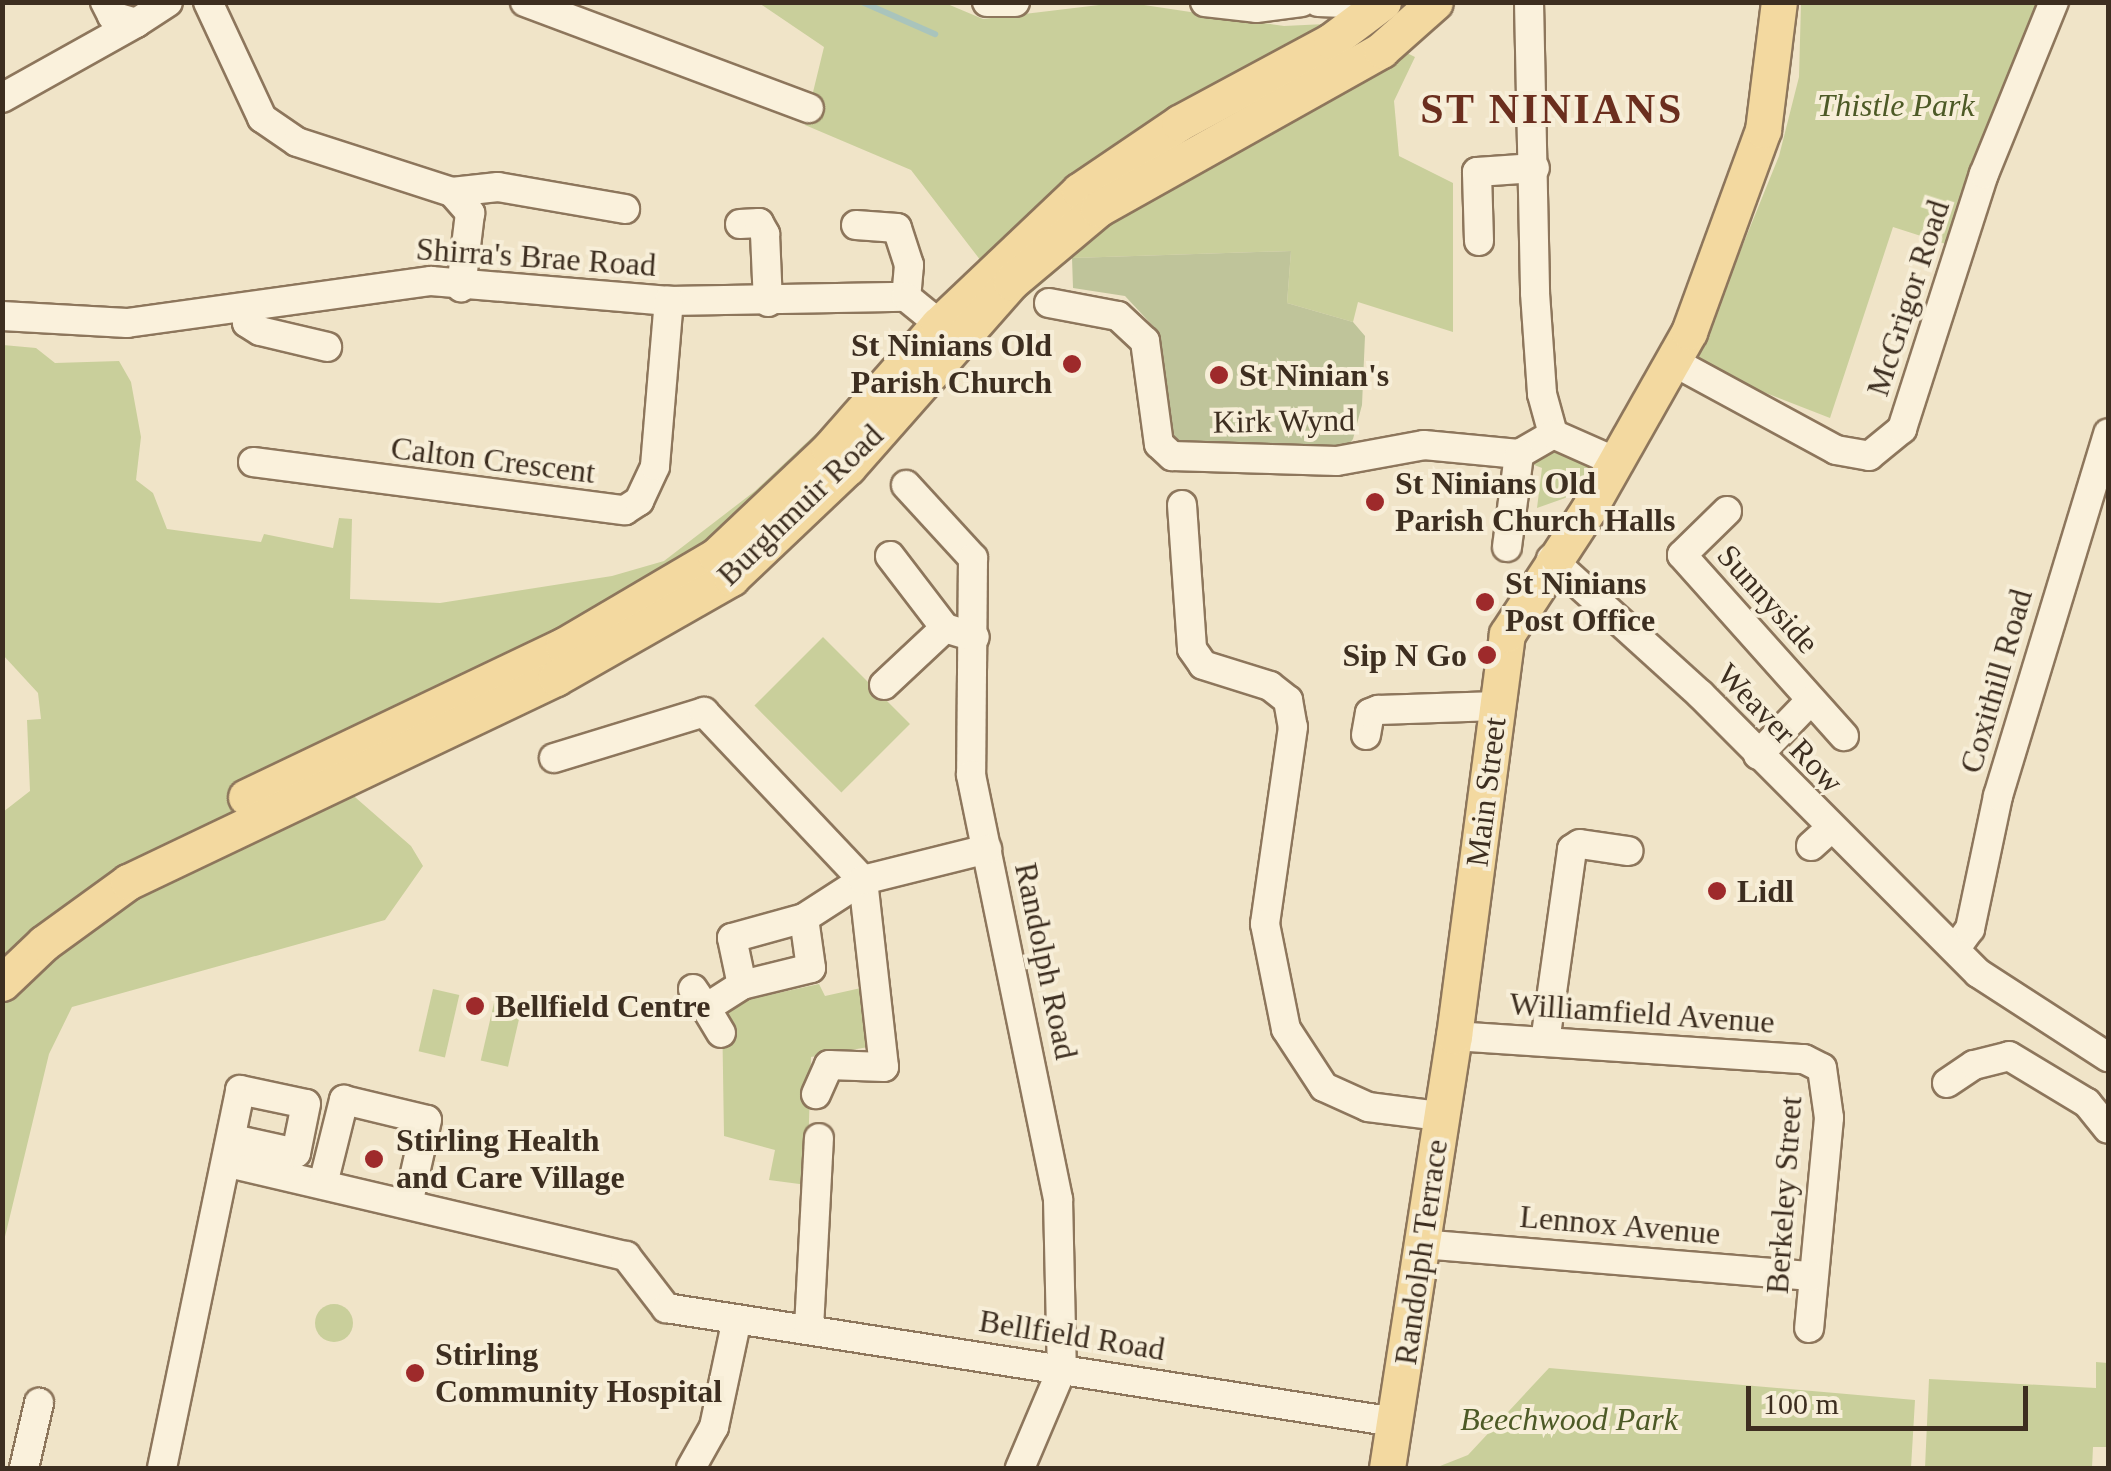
<!DOCTYPE html>
<style>
body{margin:0}
#map{position:relative;width:2111px;height:1471px;overflow:hidden;background:#f0e4c8;font-family:"Times New Roman",serif}
div>[style]{position:absolute}
[style*='--x']{left:calc(var(--x)*1px);top:calc(var(--y)*1px);width:calc(var(--w)*1px);rotate:calc(var(--a)*1deg)}
.green>*{inset:0;background:#c9cf9b;transform-origin:0 0}
.round{border-radius:50%}
.cemetery>*{inset:0;background:#bfc49a}
.stream>*{height:6px;margin:-3px;padding:0 3px;transform-origin:3px;border-radius:3px;background:#a9c4bc}
.roads{filter:drop-shadow(2px 0 #8d765c) drop-shadow(-2px 0 #8d765c) drop-shadow(0 2px #8d765c) drop-shadow(0 -2px #8d765c)}
.minor>*{height:28px;margin:-14px;padding:0 14px;transform-origin:14px;border-radius:14px;background:#faf1dc}
.major>*{height:35px;margin:-17.5px;padding:0 17.5px;transform-origin:17.5px;border-radius:17.5px;background:#f3d9a0}
.dots>*{width:28px;height:28px;translate:-50% -50%;box-sizing:border-box;border:5px solid #f7eed8;border-radius:50%}
span{translate:-50% -50%;white-space:nowrap;text-align:center;line-height:1.15;-webkit-text-stroke:8px #f7eed8;paint-order:stroke}
.park-label{font-size:32px;color:#4d5a26;font-style:italic}
.street-label{font-size:32px;color:#3d2e20}
.poi-label{font-size:32px;color:#3d2e20;font-weight:700}
.right{translate:-100% -50%;text-align:right}
.left{translate:0 -50%;text-align:left}
.district-label{font-size:42px;color:#6b2e1e;font-weight:700;letter-spacing:2.5px}
.frame{position:absolute;inset:0;border:5px solid #3d2e20;pointer-events:none}
.scale{position:absolute;left:1746px;top:1386px;width:282px;height:45px;box-sizing:border-box;border:5px solid #3d2e20;border-top:0;padding-left:12px;font-size:30px;line-height:35px;white-space:nowrap;color:#3d2e20;-webkit-text-stroke:8px #f7eed8;paint-order:stroke}
</style>
<div id="map">
<div class="green">
<i style="clip-path:polygon(1124px 2px,1284px 26px,1346px 23px,1415px 57px,1394px 101px,1399px 156px,1453px 183px,1453px 332px,1358px 302px,1353px 322px,1287px 303px,1291px 251px,1072px 258px,1010px 311px,981px 261px,911px 170px,805px 125px,824px 47px,759px 3px,945px 3px,983px 19px)"></i>
<i style="clip-path:polygon(1801px 3px,2042px 3px,1949px 245px,1893px 227px,1830px 418px,1694px 365px,1779px 156px,1799px 77px)"></i>
<i style="clip-path:polygon(3px 345px,36px 348px,55px 363px,119px 361px,131px 382px,141px 437px,136px 480px,153px 493px,167px 529px,261px 542px,264px 534px,333px 548px,339px 518px,352px 519px,350px 599px,440px 603px,612px 576px,664px 561px,755px 491px,841px 410px,747px 517px,545px 643px,403px 702px,308px 756px,411px 846px,423px 866px,385px 920px,72px 1007px,49px 1054px,3px 1245px,3px 812px,30px 791px,27px 720px,41px 719px,38px 693px,3px 655px)"></i>
<i style="clip-path:polygon(1552px 442px,1589px 459px,1592px 472px,1582px 492px,1537px 508px,1542px 468px,1529px 463px)"></i>
<i style="left:823px;top:637px;width:123px;height:97px;rotate:45deg"></i>
<i style="clip-path:polygon(819px 984px,825px 996px,861px 988px,874px 1046px,811px 1057px,807px 1185px,769px 1180px,775px 1150px,724px 1136px,722px 1009px,748px 990px,751px 999px)"></i>
<i style="left:433px;top:989px;width:27px;height:64px;rotate:13deg"></i>
<i style="left:494px;top:1003px;width:28px;height:59px;rotate:13deg"></i>
<i class="round" style="left:315px;top:1304px;width:38px;height:38px"></i>
<i style="clip-path:polygon(2096px 1362px,2108px 1363px,2108px 1447px,2093px 1447px,2092px 1468px,1925px 1468px,1929px 1379px,2096px 1388px)"></i>
<i style="clip-path:polygon(1549px 1368px,1915px 1400px,1911px 1468px,1435px 1468px,1468px 1455px)"></i>
</div>
<div class="cemetery">
<i style="clip-path:polygon(1291px 251px,1287px 303px,1353px 322px,1365px 336px,1362px 405px,1353px 439px,1345px 450px,1177px 444px,1171px 440px,1154px 327px,1125px 296px,1073px 288px,1072px 258px)"></i>
</div>
<div class="stream">
<i style="--x:862;--y:2;--w:80;--a:23.7"></i>
</div>
<div class="roads">
<div class="minor">
<i style="--x:105;--y:2;--w:16;--a:63"></i>
<i style="--x:112;--y:16;--w:25;--a:16"></i>
<i style="--x:136;--y:23;--w:38;--a:-33"></i>
<i style="--x:208;--y:2;--w:128;--a:65"></i>
<i style="--x:262;--y:118;--w:42;--a:34.4"></i>
<i style="--x:297;--y:142;--w:163;--a:17.9"></i>
<i style="--x:452;--y:192;--w:28;--a:49"></i>
<i style="--x:470;--y:213;--w:75;--a:96.9"></i>
<i style="--x:525;--y:2;--w:303;--a:20.5"></i>
<i style="--x:987;--y:2;--w:28;--a:0"></i>
<i style="--x:1205;--y:2;--w:51;--a:6.7"></i>
<i style="--x:1256;--y:8;--w:46;--a:-7.4"></i>
<i style="--x:1318;--y:2;--w:27;--a:2"></i>
<i style="--x:1529;--y:2;--w:291;--a:88.8"></i>
<i style="--x:1535;--y:293;--w:101;--a:86"></i>
<i style="--x:1542;--y:394;--w:41;--a:74.6"></i>
<i style="--x:2;--y:98;--w:154;--a:-29.2"></i>
<i style="--x:452;--y:192;--w:46;--a:-6.2"></i>
<i style="--x:498;--y:187;--w:129;--a:9.8"></i>
<i style="--x:740;--y:224;--w:19;--a:-3"></i>
<i style="--x:759;--y:223;--w:13;--a:61"></i>
<i style="--x:765;--y:234;--w:68;--a:87.5"></i>
<i style="--x:856;--y:225;--w:41;--a:4.2"></i>
<i style="--x:897;--y:228;--w:39;--a:72"></i>
<i style="--x:909;--y:265;--w:32;--a:95"></i>
<i style="--x:1479;--y:241;--w:69;--a:-91.7"></i>
<i style="--x:1477;--y:172;--w:58;--a:-3.9"></i>
<i style="--x:1049;--y:303;--w:70;--a:10.7"></i>
<i style="--x:1118;--y:316;--w:37;--a:43"></i>
<i style="--x:1145;--y:341;--w:104;--a:82.3"></i>
<i style="--x:1159;--y:444;--w:18;--a:43"></i>
<i style="--x:1172;--y:456;--w:165;--a:1.7"></i>
<i style="--x:1337;--y:461;--w:88;--a:-10.4"></i>
<i style="--x:1424;--y:445;--w:95;--a:5.4"></i>
<i style="--x:1519;--y:454;--w:39;--a:-30"></i>
<i style="--x:1553;--y:434;--w:67;--a:23.9"></i>
<i style="--x:245;--y:308;--w:15;--a:82"></i>
<i style="--x:247;--y:323;--w:15;--a:32"></i>
<i style="--x:260;--y:331;--w:69;--a:13.4"></i>
<i style="--x:2;--y:316;--w:125;--a:3.2"></i>
<i style="--x:127;--y:323;--w:307;--a:-7.9"></i>
<i style="--x:431;--y:281;--w:239;--a:4.8"></i>
<i style="--x:669;--y:301;--w:237;--a:-1"></i>
<i style="--x:906;--y:297;--w:60;--a:39"></i>
<i style="--x:1674;--y:362;--w:184;--a:28.5"></i>
<i style="--x:1836;--y:450;--w:34;--a:10"></i>
<i style="--x:1869;--y:456;--w:43;--a:-39.3"></i>
<i style="--x:1902;--y:429;--w:268;--a:-72.2"></i>
<i style="--x:1984;--y:174;--w:186;--a:-67.9"></i>
<i style="--x:253;--y:462;--w:375;--a:7.4"></i>
<i style="--x:625;--y:510;--w:17;--a:-33"></i>
<i style="--x:639;--y:501;--w:38;--a:-65"></i>
<i style="--x:655;--y:466;--w:166;--a:-85.2"></i>
<i style="--x:906;--y:485;--w:99;--a:47.5"></i>
<i style="--x:973;--y:558;--w:217;--a:90.5"></i>
<i style="--x:971;--y:775;--w:433;--a:78.4"></i>
<i style="--x:1058;--y:1199;--w:170;--a:88.7"></i>
<i style="--x:1062;--y:1369;--w:108;--a:113"></i>
<i style="--x:1182;--y:505;--w:144;--a:86"></i>
<i style="--x:1192;--y:649;--w:19;--a:55"></i>
<i style="--x:1203;--y:665;--w:70;--a:17.4"></i>
<i style="--x:1270;--y:686;--w:23;--a:38"></i>
<i style="--x:1288;--y:700;--w:27;--a:80"></i>
<i style="--x:1293;--y:727;--w:199;--a:98.1"></i>
<i style="--x:1265;--y:924;--w:107;--a:78.7"></i>
<i style="--x:1286;--y:1029;--w:69;--a:56.8"></i>
<i style="--x:1324;--y:1087;--w:48;--a:24.4"></i>
<i style="--x:1368;--y:1107;--w:73;--a:7.1"></i>
<i style="--x:1727;--y:511;--w:63;--a:135.6"></i>
<i style="--x:1682;--y:555;--w:243;--a:48.2"></i>
<i style="--x:1507;--y:547;--w:94;--a:-82.6"></i>
<i style="--x:890;--y:556;--w:91;--a:52.6"></i>
<i style="--x:945;--y:628;--w:31;--a:17"></i>
<i style="--x:1551;--y:559;--w:201;--a:42.2"></i>
<i style="--x:1700;--y:694;--w:394;--a:45.1"></i>
<i style="--x:1978;--y:973;--w:155;--a:32.9"></i>
<i style="--x:884;--y:685;--w:83;--a:-43.1"></i>
<i style="--x:1366;--y:735;--w:22;--a:-80"></i>
<i style="--x:1370;--y:713;--w:9;--a:-21"></i>
<i style="--x:1378;--y:710;--w:119;--a:-1.9"></i>
<i style="--x:1758;--y:755;--w:76;--a:-46.1"></i>
<i style="--x:554;--y:758;--w:157;--a:-17"></i>
<i style="--x:704;--y:712;--w:231;--a:46.6"></i>
<i style="--x:863;--y:880;--w:188;--a:83.6"></i>
<i style="--x:884;--y:1067;--w:55;--a:-177.9"></i>
<i style="--x:829;--y:1065;--w:32;--a:114"></i>
<i style="--x:1811;--y:846;--w:25;--a:-42"></i>
<i style="--x:1956;--y:948;--w:24;--a:-54"></i>
<i style="--x:1970;--y:929;--w:136;--a:-78.1"></i>
<i style="--x:1998;--y:796;--w:379;--a:-73.1"></i>
<i style="--x:742;--y:985;--w:48;--a:-102"></i>
<i style="--x:732;--y:938;--w:75;--a:-15.5"></i>
<i style="--x:804;--y:918;--w:70;--a:-32.8"></i>
<i style="--x:863;--y:880;--w:128;--a:-14"></i>
<i style="--x:693;--y:989;--w:23;--a:56"></i>
<i style="--x:706;--y:1008;--w:43;--a:-32.6"></i>
<i style="--x:742;--y:985;--w:71;--a:-13.8"></i>
<i style="--x:811;--y:968;--w:50;--a:-98"></i>
<i style="--x:706;--y:1008;--w:29;--a:59"></i>
<i style="--x:1454;--y:1036;--w:351;--a:3.8"></i>
<i style="--x:1804;--y:1059;--w:20;--a:27"></i>
<i style="--x:1822;--y:1068;--w:50;--a:82"></i>
<i style="--x:1829;--y:1118;--w:211;--a:95.4"></i>
<i style="--x:1545;--y:1042;--w:195;--a:-82"></i>
<i style="--x:1572;--y:849;--w:9;--a:-32"></i>
<i style="--x:1580;--y:844;--w:49;--a:8.3"></i>
<i style="--x:1947;--y:1083;--w:32;--a:-34"></i>
<i style="--x:1974;--y:1065;--w:36;--a:-14"></i>
<i style="--x:2009;--y:1056;--w:91;--a:31.1"></i>
<i style="--x:2087;--y:1103;--w:33;--a:51"></i>
<i style="--x:229;--y:1163;--w:408;--a:13.2"></i>
<i style="--x:626;--y:1256;--w:66;--a:52.4"></i>
<i style="--x:666;--y:1308;--w:738;--a:8.89"></i>
<i style="--x:323;--y:1184;--w:87;--a:-76"></i>
<i style="--x:344;--y:1100;--w:85;--a:13.5"></i>
<i style="--x:427;--y:1120;--w:86;--a:102.7"></i>
<i style="--x:1421;--y:1244;--w:393;--a:4.7"></i>
<i style="--x:809;--y:1328;--w:190;--a:-87"></i>
<i style="--x:24;--y:1468;--w:67;--a:-77"></i>
<i style="--x:162;--y:1468;--w:386;--a:-78.3"></i>
<i style="--x:240;--y:1090;--w:67;--a:12"></i>
<i style="--x:306;--y:1104;--w:50;--a:101.5"></i>
<i style="--x:296;--y:1153;--w:65;--a:-167.5"></i>
<i style="--x:691;--y:1468;--w:47;--a:-60.7"></i>
<i style="--x:714;--y:1427;--w:110;--a:-78"></i>
</div>
<div class="major">
<i style="--x:246;--y:797;--w:351;--a:-25.5"></i>
<i style="--x:563;--y:646;--w:178;--a:-30.5"></i>
<i style="--x:716;--y:556;--w:156;--a:-43.4"></i>
<i style="--x:829;--y:449;--w:165;--a:-48.7"></i>
<i style="--x:938;--y:325;--w:195;--a:-43.5"></i>
<i style="--x:1079;--y:191;--w:121;--a:-34.2"></i>
<i style="--x:1179;--y:123;--w:173;--a:-28.3"></i>
<i style="--x:1331;--y:41;--w:65;--a:-36.9"></i>
<i style="--x:2;--y:983;--w:58;--a:-43.6"></i>
<i style="--x:44;--y:943;--w:104;--a:-36"></i>
<i style="--x:128;--y:882;--w:474;--a:-25.5"></i>
<i style="--x:556;--y:678;--w:202;--a:-29.7"></i>
<i style="--x:731;--y:578;--w:161;--a:-43.5"></i>
<i style="--x:848;--y:467;--w:247;--a:-48.6"></i>
<i style="--x:1011;--y:282;--w:114;--a:-40"></i>
<i style="--x:1098;--y:209;--w:325;--a:-29.3"></i>
<i style="--x:1381;--y:50;--w:72;--a:-41.6"></i>
<i style="--x:1387;--y:1468;--w:437;--a:-81.2"></i>
<i style="--x:1454;--y:1036;--w:405;--a:-82.5"></i>
<i style="--x:1507;--y:634;--w:152;--a:-56.8"></i>
<i style="--x:1590;--y:507;--w:201;--a:-60.5"></i>
<i style="--x:1689;--y:332;--w:215;--a:-69.9"></i>
<i style="--x:1763;--y:130;--w:129;--a:-82.9"></i>
</div>
</div>
<div class="dots">
<i style="left:1072px;top:364px;background:#9e2a2b"></i>
<i style="left:1219px;top:375px;background:#9e2a2b"></i>
<i style="left:1375px;top:502px;background:#9e2a2b"></i>
<i style="left:1485px;top:602px;background:#9e2a2b"></i>
<i style="left:1487px;top:655px;background:#9e2a2b"></i>
<i style="left:1717px;top:891px;background:#9e2a2b"></i>
<i style="left:475px;top:1006px;background:#9e2a2b"></i>
<i style="left:374px;top:1159px;background:#9e2a2b"></i>
<i style="left:415px;top:1373px;background:#9e2a2b"></i>
</div>
<div class="park-label">
<span style="left:1896px;top:105px">Thistle Park</span>
<span style="left:1569px;top:1419px">Beechwood Park</span>
</div>
<div class="street-label">
<span style="left:536px;top:257px;rotate:4deg">Shirra's Brae Road</span>
<span style="left:1908px;top:298px;rotate:-72deg">McGrigor Road</span>
<span style="left:1284px;top:421px;rotate:-1deg">Kirk Wynd</span>
<span style="left:493px;top:460px;rotate:7deg">Calton Crescent</span>
<span style="left:800px;top:505px;rotate:-44deg">Burghmuir Road</span>
<span style="left:1768px;top:599px;rotate:48deg">Sunnyside</span>
<span style="left:1996px;top:681px;rotate:-74deg">Coxithill Road</span>
<span style="left:1780px;top:728px;rotate:46deg">Weaver Row</span>
<span style="left:1486px;top:792px;rotate:-83deg">Main Street</span>
<span style="left:1046px;top:961px;rotate:78deg">Randolph Road</span>
<span style="left:1642px;top:1013px;rotate:4deg">Williamfield Avenue</span>
<span style="left:1784px;top:1195px;rotate:-86deg">Berkeley Street</span>
<span style="left:1620px;top:1225px;rotate:5deg">Lennox Avenue</span>
<span style="left:1421px;top:1252px;rotate:-82deg">Randolph Terrace</span>
<span style="left:1072px;top:1335px;rotate:9deg">Bellfield Road</span>
</div>
<div class="poi-label">
<span class="right" style="left:1052px;top:364px">St Ninians Old<br>Parish Church</span>
<span class="left" style="left:1239px;top:375px">St Ninian's</span>
<span class="left" style="left:1395px;top:502px">St Ninians Old<br>Parish Church Halls</span>
<span class="left" style="left:1505px;top:602px">St Ninians<br>Post Office</span>
<span class="right" style="left:1467px;top:655px">Sip N Go</span>
<span class="left" style="left:1737px;top:891px">Lidl</span>
<span class="left" style="left:495px;top:1006px">Bellfield Centre</span>
<span class="left" style="left:396px;top:1159px">Stirling Health<br>and Care Village</span>
<span class="left" style="left:435px;top:1373px">Stirling<br>Community Hospital</span>
</div>
<div class="district-label">
<span style="left:1552px;top:109px">ST NINIANS</span>
</div>
<div class="frame"></div>
<div class="scale">100 m</div>
</div>
